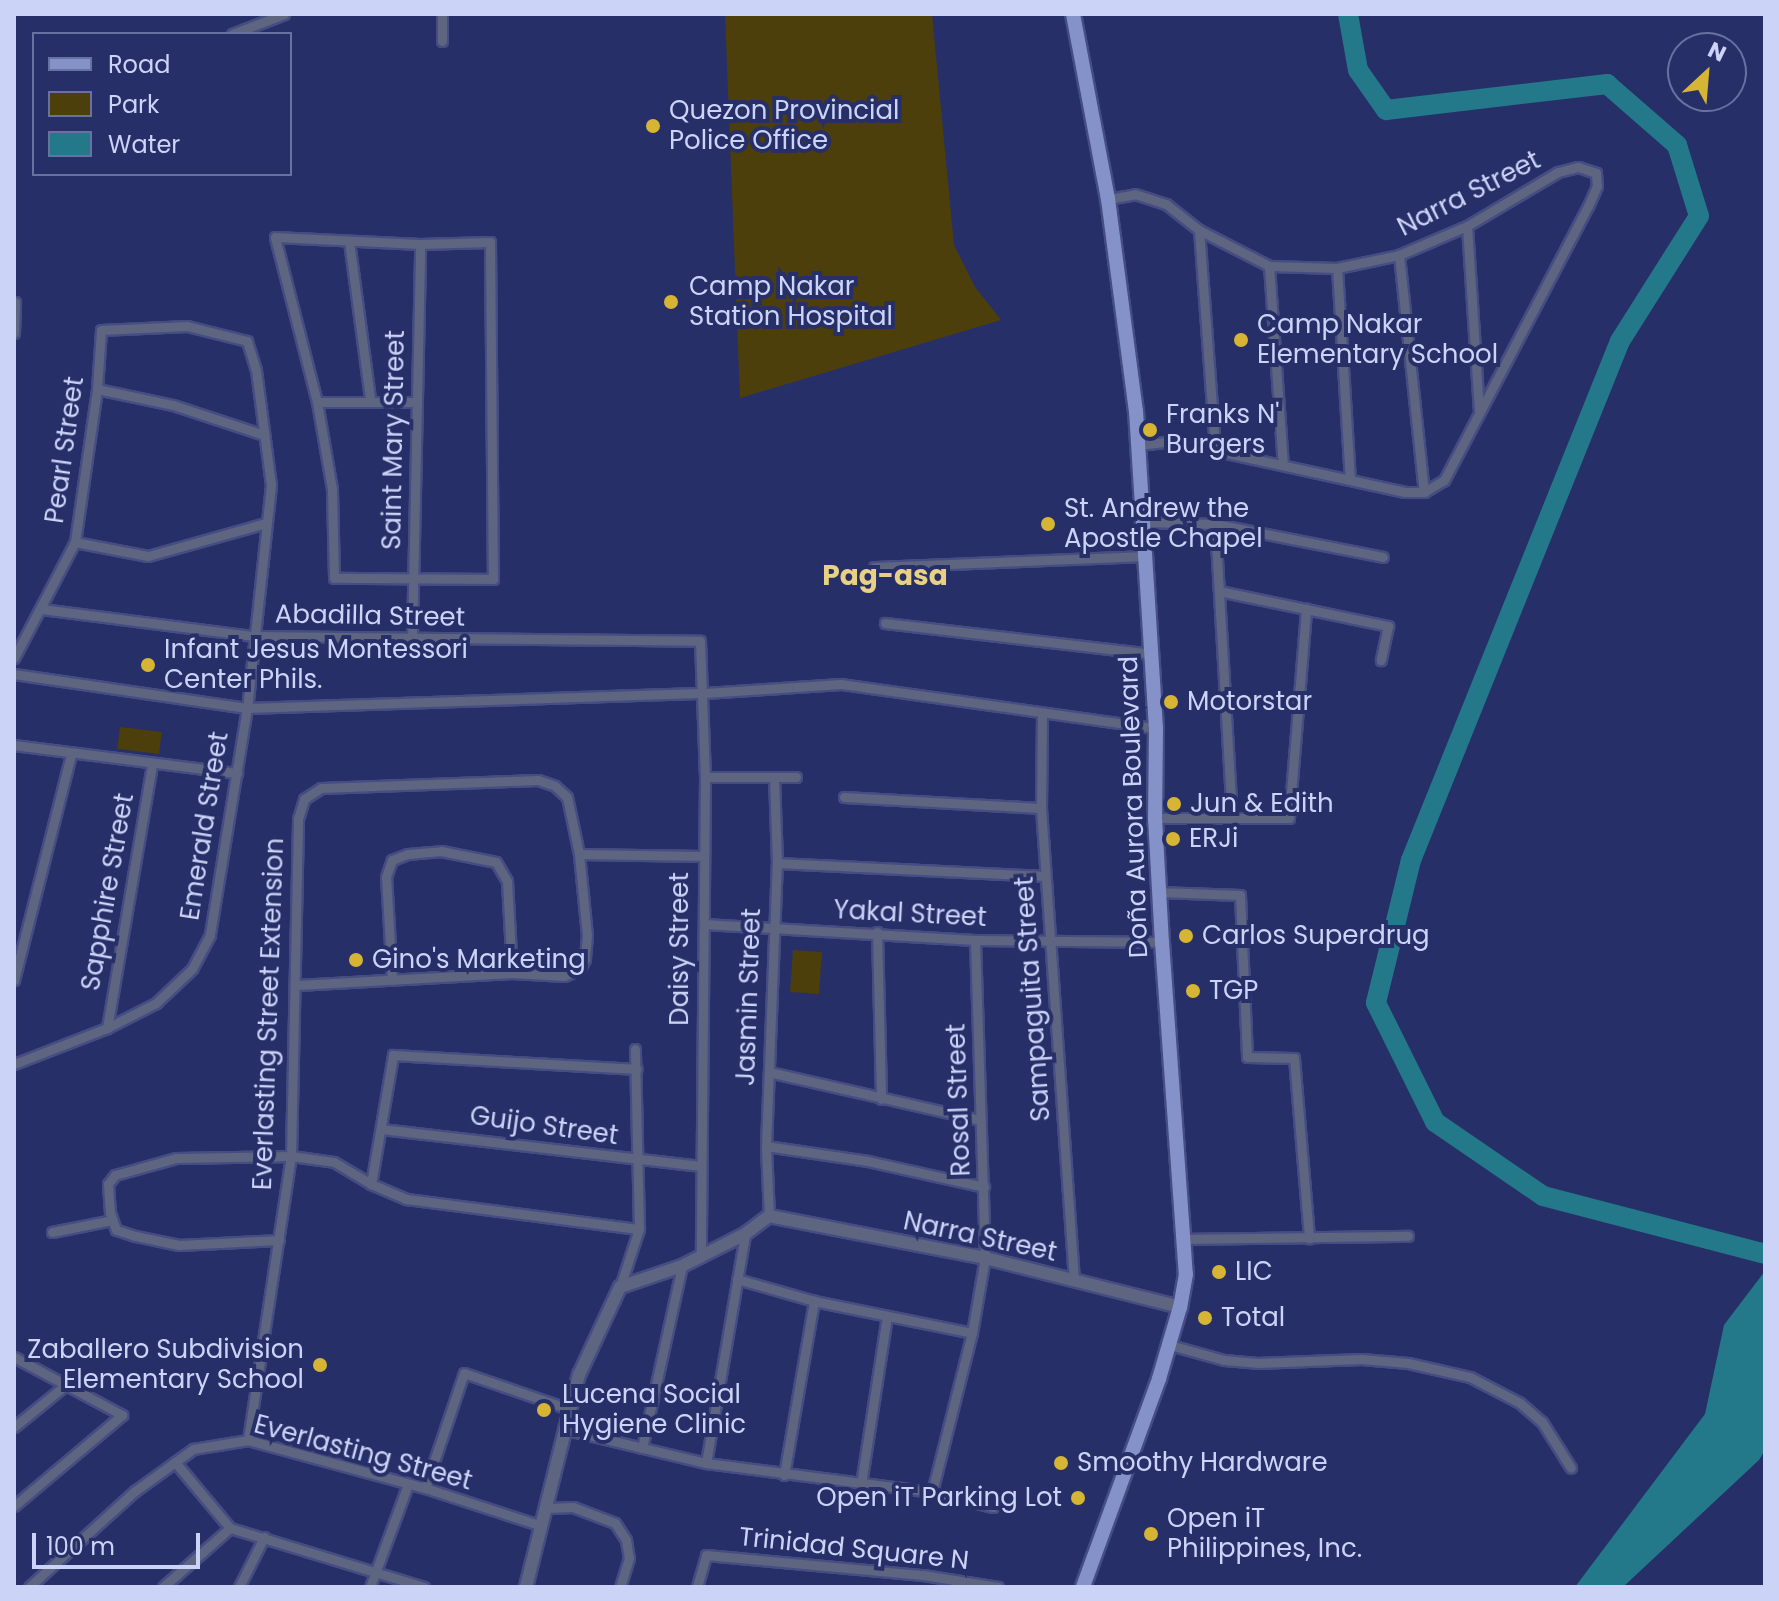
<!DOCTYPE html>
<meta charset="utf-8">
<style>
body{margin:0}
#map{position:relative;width:1779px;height:1601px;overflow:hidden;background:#272f68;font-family:Poppins,sans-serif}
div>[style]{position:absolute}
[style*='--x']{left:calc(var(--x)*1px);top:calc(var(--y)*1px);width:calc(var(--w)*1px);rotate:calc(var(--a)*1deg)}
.green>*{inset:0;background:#4c3f0b;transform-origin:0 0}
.water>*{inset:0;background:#23798a}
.river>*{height:20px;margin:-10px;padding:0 10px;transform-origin:10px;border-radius:10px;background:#23798a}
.roads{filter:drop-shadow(2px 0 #454d82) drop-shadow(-2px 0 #454d82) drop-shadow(0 2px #454d82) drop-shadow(0 -2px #454d82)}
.minor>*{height:9px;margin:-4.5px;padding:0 4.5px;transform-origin:4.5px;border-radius:4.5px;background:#5e6581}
.tertiary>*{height:12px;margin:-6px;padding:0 6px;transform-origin:6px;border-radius:6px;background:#5e6581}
.primary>*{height:14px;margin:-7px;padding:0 7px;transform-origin:7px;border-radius:7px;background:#8592ca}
.dots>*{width:22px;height:22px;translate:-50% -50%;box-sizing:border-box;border:4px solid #272f68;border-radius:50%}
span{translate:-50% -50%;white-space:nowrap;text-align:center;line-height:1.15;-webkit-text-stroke:8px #272f68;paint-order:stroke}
.poi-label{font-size:26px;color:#cbd4f7}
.left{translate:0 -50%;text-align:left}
.right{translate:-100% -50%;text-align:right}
.street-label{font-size:26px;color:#cbd4f7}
.neighbourhood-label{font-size:28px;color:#e8d184;font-weight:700}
.frame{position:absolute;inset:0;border:16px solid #cbd4f7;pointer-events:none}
.legend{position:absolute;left:32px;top:32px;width:260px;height:144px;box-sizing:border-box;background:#272f68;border:2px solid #6971a1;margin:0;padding:10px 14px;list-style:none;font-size:24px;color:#cbd4f7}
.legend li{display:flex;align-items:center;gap:16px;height:40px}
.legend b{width:40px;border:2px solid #6971a1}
.north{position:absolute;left:1667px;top:32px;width:80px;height:80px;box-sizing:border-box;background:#272f68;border:2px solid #6971a1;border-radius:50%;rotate:26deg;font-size:22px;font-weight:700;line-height:32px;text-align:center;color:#cbd4f7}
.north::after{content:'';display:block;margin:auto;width:28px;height:36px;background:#d6b534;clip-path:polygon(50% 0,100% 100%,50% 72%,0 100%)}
.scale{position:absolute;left:32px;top:1533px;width:168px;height:36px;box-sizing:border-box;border:4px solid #cbd4f7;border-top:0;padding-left:10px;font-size:24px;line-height:28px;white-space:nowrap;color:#cbd4f7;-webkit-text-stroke:6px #272f68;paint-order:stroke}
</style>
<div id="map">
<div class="green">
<i style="clip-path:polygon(725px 14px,932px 14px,954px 245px,975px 287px,1001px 320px,740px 398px)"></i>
<i style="left:120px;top:727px;width:42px;height:22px;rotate:7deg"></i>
<i style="left:793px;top:950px;width:29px;height:42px;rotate:4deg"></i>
</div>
<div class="water">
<i style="clip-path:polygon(1765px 1271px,1765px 1450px,1759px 1460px,1623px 1587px,1575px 1587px,1705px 1414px,1724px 1325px)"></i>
</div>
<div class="river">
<i style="--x:1348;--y:14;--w:57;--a:79.9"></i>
<i style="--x:1358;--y:70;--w:49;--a:55"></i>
<i style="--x:1386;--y:110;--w:223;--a:-6.7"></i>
<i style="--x:1607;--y:84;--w:93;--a:41.1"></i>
<i style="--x:1677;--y:145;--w:74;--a:72.8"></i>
<i style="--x:1699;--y:216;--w:148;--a:122.3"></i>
<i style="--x:1620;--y:341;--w:560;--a:111.93"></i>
<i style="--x:1411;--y:860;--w:147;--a:103.8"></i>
<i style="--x:1376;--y:1003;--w:133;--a:63.6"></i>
<i style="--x:1435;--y:1122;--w:131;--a:34.4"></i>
<i style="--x:1543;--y:1196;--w:229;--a:14.6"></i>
</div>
<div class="roads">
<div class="minor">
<i style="--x:232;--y:34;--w:56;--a:-21"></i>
<i style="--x:442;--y:41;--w:27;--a:-90"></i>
<i style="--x:1108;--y:199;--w:27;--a:-10"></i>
<i style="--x:1135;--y:194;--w:33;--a:18"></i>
<i style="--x:1166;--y:204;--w:42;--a:38.2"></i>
<i style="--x:1199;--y:230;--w:79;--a:27.2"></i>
<i style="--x:1269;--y:266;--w:68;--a:1.7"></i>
<i style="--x:1337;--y:268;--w:63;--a:-11.8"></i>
<i style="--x:1399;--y:255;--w:74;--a:-23.1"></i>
<i style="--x:1467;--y:226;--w:106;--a:-30.7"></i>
<i style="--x:1558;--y:172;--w:21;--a:-14"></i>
<i style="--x:1578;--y:167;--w:19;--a:18"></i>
<i style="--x:1596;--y:173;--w:13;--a:86"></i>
<i style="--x:1597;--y:186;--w:22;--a:114"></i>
<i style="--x:1588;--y:206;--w:310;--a:117.7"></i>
<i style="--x:1444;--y:480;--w:23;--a:149"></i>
<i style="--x:1424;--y:492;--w:19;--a:180"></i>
<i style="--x:1405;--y:492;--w:239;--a:-167.7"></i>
<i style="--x:1172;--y:441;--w:33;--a:173"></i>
<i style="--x:1467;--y:226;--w:186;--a:86.3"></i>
<i style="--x:1199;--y:230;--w:221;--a:85.8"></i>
<i style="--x:275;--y:237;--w:145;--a:2.8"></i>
<i style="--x:420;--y:244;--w:70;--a:-1.6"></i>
<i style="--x:490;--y:242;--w:337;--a:89.5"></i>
<i style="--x:493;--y:579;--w:159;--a:-179.6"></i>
<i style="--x:334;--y:578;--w:89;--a:-91.3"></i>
<i style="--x:332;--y:489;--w:88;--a:-99.8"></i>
<i style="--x:317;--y:402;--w:170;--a:-104.3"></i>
<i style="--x:349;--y:241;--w:159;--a:82.4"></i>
<i style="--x:1399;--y:255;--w:238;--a:84"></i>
<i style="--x:1269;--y:266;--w:198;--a:86"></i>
<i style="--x:1337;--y:268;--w:210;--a:86.5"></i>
<i style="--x:14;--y:333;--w:31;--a:-88"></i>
<i style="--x:97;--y:389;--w:78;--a:11.9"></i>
<i style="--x:173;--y:405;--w:96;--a:18.2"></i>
<i style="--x:317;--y:402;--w:100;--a:0"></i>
<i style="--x:1144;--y:522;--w:71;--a:1.6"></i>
<i style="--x:1215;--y:524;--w:171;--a:11.1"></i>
<i style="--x:1215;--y:524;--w:294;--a:86.7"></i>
<i style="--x:75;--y:542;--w:74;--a:10.9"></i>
<i style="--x:148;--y:556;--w:123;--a:-15.6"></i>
<i style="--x:874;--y:567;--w:273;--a:-2.3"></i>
<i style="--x:1219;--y:591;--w:173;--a:11.7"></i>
<i style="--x:1388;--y:626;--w:35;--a:102"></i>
<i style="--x:42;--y:609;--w:213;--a:7.3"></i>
<i style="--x:253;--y:636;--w:447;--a:0.6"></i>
<i style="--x:700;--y:641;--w:136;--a:87.9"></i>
<i style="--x:705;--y:777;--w:480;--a:90.5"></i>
<i style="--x:885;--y:623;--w:269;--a:6.6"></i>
<i style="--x:412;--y:638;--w:394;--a:-88.8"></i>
<i style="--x:14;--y:658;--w:131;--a:-62.3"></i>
<i style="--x:75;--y:542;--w:155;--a:-81.8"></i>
<i style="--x:97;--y:389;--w:59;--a:-86.1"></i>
<i style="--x:101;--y:330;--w:86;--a:-2.7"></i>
<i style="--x:187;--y:326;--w:62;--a:14"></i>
<i style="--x:247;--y:341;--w:30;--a:73"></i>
<i style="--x:256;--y:370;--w:116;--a:82.6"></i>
<i style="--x:271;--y:485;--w:224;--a:96.1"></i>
<i style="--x:247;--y:708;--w:230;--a:99.3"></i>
<i style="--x:210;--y:935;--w:38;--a:118"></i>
<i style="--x:192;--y:969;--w:50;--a:136.6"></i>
<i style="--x:156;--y:1003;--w:55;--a:153"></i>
<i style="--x:107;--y:1028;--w:100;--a:158.8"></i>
<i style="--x:14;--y:674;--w:235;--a:8.3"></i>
<i style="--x:247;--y:708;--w:458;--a:-1.9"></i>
<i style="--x:705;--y:693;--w:136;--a:-3.8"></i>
<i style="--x:841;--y:684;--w:318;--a:8"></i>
<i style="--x:1042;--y:715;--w:93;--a:90.6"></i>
<i style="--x:1041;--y:808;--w:473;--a:86"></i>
<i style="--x:14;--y:745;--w:225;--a:7.2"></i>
<i style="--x:705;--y:777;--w:91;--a:0"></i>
<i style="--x:844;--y:797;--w:197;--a:3.2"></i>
<i style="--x:1155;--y:818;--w:134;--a:0"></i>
<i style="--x:1289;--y:818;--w:210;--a:-85.3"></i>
<i style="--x:579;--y:854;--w:124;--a:0.9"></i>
<i style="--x:777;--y:863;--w:268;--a:2.8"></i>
<i style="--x:1159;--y:892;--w:81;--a:2.1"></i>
<i style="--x:1240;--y:895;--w:162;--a:87.5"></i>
<i style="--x:1247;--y:1057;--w:47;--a:1.2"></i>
<i style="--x:1294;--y:1058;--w:181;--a:85.2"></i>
<i style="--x:704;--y:924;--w:271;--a:3.4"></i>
<i style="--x:975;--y:940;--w:187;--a:0.6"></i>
<i style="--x:877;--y:932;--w:167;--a:88.6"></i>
<i style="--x:14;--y:980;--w:233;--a:-75.8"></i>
<i style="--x:392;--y:980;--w:103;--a:-93.3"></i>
<i style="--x:386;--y:877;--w:18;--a:-71"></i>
<i style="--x:392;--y:860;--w:17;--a:-21"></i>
<i style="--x:408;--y:854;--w:33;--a:-5"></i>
<i style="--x:441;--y:851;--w:56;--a:11.3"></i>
<i style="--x:496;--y:862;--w:22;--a:60"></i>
<i style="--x:507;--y:881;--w:92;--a:86.9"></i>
<i style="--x:107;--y:1028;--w:268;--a:-80.3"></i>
<i style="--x:769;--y:1072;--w:217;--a:12.8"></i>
<i style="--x:381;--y:1129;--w:322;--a:6.6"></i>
<i style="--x:766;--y:1146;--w:103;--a:8.4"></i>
<i style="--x:868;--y:1161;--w:119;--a:12.6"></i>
<i style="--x:371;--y:1184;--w:131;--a:-80.3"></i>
<i style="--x:393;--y:1055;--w:244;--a:3.3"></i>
<i style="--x:769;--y:1216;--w:70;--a:-92.5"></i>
<i style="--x:766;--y:1146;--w:283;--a:-87.8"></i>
<i style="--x:777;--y:863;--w:84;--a:-92"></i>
<i style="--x:52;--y:1232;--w:61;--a:-11.3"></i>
<i style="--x:1185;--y:1239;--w:223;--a:-0.8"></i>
<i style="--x:279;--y:1240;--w:100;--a:177.1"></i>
<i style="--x:179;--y:1245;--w:45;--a:-168.4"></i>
<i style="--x:135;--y:1236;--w:20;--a:-162"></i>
<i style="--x:116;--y:1230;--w:18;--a:-109"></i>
<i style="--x:110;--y:1213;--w:29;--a:-94"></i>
<i style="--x:108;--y:1184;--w:11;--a:-52"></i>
<i style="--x:115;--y:1175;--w:63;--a:-15.6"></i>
<i style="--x:176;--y:1158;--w:115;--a:-1"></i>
<i style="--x:291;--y:1156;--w:43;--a:7.9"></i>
<i style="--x:334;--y:1162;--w:43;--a:30.7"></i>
<i style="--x:371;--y:1184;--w:39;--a:23"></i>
<i style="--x:407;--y:1199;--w:234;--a:7.4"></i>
<i style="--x:737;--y:1279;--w:80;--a:15.9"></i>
<i style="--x:814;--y:1301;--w:161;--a:11.4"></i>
<i style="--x:620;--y:1287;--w:61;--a:-71.9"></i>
<i style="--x:639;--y:1229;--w:180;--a:-91.3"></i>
<i style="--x:1170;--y:1345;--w:56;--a:15.5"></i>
<i style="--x:1224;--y:1360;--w:33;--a:5"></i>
<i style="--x:1257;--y:1363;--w:104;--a:-2.2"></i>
<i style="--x:1361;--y:1359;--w:47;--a:4.9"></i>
<i style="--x:1408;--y:1363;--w:64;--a:12.7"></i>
<i style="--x:1470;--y:1377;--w:56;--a:27.5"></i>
<i style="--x:1520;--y:1403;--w:29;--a:41"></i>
<i style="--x:1542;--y:1422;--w:54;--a:57.8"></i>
<i style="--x:14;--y:1357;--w:123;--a:28.2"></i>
<i style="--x:122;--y:1415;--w:141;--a:139.9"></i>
<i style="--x:14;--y:1427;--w:68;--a:-39.1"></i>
<i style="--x:563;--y:1429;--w:147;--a:13.4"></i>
<i style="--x:706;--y:1463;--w:228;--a:7.3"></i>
<i style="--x:932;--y:1492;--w:63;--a:13.8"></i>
<i style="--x:248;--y:1440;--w:287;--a:-81.4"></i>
<i style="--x:291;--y:1156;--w:337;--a:-88.8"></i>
<i style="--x:298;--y:819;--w:21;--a:-73"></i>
<i style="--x:304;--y:799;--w:20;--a:-33"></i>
<i style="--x:321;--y:788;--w:217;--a:-2.1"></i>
<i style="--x:538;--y:780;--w:18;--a:19"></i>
<i style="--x:555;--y:786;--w:16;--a:43"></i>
<i style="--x:567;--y:797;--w:58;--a:78.1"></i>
<i style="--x:579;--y:854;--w:81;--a:84.4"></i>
<i style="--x:587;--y:935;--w:24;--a:95"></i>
<i style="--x:585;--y:959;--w:11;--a:117"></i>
<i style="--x:580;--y:969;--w:17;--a:156"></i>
<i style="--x:564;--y:976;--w:52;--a:-176.7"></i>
<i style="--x:512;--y:973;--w:215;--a:176.8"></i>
<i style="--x:642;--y:1448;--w:186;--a:-77.6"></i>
<i style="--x:175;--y:1462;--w:86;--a:50.2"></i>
<i style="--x:230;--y:1528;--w:203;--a:16.9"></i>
<i style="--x:706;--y:1463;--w:232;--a:-80.3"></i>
<i style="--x:784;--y:1475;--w:177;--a:-80.2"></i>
<i style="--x:861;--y:1484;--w:169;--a:-81.2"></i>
<i style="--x:425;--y:1488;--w:121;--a:-71.3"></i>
<i style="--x:464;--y:1373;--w:111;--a:18.9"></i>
<i style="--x:932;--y:1492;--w:164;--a:-75.9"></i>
<i style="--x:972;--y:1333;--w:76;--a:-80.2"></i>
<i style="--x:985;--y:1258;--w:318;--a:-91.8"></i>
<i style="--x:546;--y:1508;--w:27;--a:-2"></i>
<i style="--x:573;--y:1507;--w:45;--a:20.9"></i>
<i style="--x:615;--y:1523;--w:20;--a:57"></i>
<i style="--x:626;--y:1540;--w:18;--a:81"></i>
<i style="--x:629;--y:1558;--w:30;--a:107"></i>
<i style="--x:29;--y:1587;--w:143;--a:-42.2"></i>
<i style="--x:135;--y:1491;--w:72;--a:-35.9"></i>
<i style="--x:193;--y:1449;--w:56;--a:-9.3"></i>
<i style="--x:248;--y:1440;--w:183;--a:15.2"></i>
<i style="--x:425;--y:1488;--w:123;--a:18"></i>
<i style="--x:163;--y:1587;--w:89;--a:-41.4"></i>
<i style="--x:239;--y:1587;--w:56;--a:-63.4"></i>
<i style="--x:370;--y:1587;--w:110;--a:-69.7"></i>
<i style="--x:697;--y:1587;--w:33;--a:-74"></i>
<i style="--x:706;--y:1555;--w:218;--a:5.3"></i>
<i style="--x:923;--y:1575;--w:76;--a:9.1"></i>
</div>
<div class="tertiary">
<i style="--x:526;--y:1587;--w:219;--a:-76"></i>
<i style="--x:579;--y:1375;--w:97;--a:-65"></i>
<i style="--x:620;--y:1287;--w:65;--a:-18.7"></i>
<i style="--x:682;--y:1266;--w:71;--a:-26.9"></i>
<i style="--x:745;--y:1234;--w:30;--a:-37"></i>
<i style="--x:769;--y:1216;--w:220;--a:11"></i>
<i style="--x:985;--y:1258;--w:201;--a:14.1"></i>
</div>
<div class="primary">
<i style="--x:1073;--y:14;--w:188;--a:79.3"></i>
<i style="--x:1108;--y:199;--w:214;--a:82.5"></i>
<i style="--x:1136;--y:411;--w:318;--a:86.4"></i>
<i style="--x:1156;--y:728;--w:90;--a:90.6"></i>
<i style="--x:1155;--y:818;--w:124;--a:86.8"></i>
<i style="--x:1162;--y:942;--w:333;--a:85.9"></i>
<i style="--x:1186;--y:1274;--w:34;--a:100"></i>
<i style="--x:1180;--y:1307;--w:75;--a:106.3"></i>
<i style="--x:1159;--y:1379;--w:221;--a:110.1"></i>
</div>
</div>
<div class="dots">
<i style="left:653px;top:126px;background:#d6b534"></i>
<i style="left:671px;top:302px;background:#d6b534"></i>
<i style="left:1241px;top:340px;background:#d6b534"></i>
<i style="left:1150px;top:430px;background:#d6b534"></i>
<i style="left:1048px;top:524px;background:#d6b534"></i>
<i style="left:148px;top:665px;background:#d6b534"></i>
<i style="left:1171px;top:702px;background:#d6b534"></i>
<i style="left:1174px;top:804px;background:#d6b534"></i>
<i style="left:1173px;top:839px;background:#d6b534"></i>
<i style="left:1186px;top:936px;background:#d6b534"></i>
<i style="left:356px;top:960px;background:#d6b534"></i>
<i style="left:1193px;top:991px;background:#d6b534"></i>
<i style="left:1219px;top:1272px;background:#d6b534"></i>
<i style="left:1205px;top:1318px;background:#d6b534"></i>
<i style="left:320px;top:1365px;background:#d6b534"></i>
<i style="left:544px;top:1410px;background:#d6b534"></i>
<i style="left:1061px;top:1463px;background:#d6b534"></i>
<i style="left:1078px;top:1498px;background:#d6b534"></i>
<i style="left:1151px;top:1534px;background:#d6b534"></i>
</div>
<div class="poi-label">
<span class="left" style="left:669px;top:126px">Quezon Provincial<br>Police Office</span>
<span class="left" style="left:689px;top:302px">Camp Nakar<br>Station Hospital</span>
<span class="left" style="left:1257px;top:340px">Camp Nakar<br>Elementary School</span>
<span class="left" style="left:1166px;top:430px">Franks N'<br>Burgers</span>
<span class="left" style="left:1064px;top:524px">St. Andrew the<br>Apostle Chapel</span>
<span class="left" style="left:164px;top:665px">Infant Jesus Montessori<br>Center Phils.</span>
<span class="left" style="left:1187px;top:702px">Motorstar</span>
<span class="left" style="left:1190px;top:804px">Jun &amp; Edith</span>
<span class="left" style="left:1189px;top:839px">ERJi</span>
<span class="left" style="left:1202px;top:936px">Carlos Superdrug</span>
<span class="left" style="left:372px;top:960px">Gino's Marketing</span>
<span class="left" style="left:1209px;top:991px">TGP</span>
<span class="left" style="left:1235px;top:1272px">LIC</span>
<span class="left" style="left:1221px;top:1318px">Total</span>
<span class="right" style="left:304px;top:1365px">Zaballero Subdivision<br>Elementary School</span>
<span class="left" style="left:562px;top:1410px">Lucena Social<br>Hygiene Clinic</span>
<span class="left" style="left:1077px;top:1463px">Smoothy Hardware</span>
<span class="right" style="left:1062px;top:1498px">Open iT Parking Lot</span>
<span class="left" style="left:1167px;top:1534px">Open iT<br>Philippines, Inc.</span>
</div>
<div class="street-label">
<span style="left:1469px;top:194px;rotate:-27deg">Narra Street</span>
<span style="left:394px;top:440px;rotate:-89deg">Saint Mary Street</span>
<span style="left:65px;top:450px;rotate:-82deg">Pearl Street</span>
<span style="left:370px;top:616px;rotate:1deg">Abadilla Street</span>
<span style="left:1134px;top:807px;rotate:-92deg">Doña Aurora Boulevard</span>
<span style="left:205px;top:826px;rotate:-81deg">Emerald Street</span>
<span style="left:108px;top:892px;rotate:-80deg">Sapphire Street</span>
<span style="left:910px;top:914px;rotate:3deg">Yakal Street</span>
<span style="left:680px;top:949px;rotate:-90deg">Daisy Street</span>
<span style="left:749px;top:997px;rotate:-88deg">Jasmin Street</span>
<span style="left:1033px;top:999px;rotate:-94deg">Sampaguita Street</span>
<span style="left:269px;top:1014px;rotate:-88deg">Everlasting Street Extension</span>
<span style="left:959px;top:1100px;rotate:-92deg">Rosal Street</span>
<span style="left:544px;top:1126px;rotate:8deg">Guijo Street</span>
<span style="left:980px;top:1237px;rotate:12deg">Narra Street</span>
<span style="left:363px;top:1453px;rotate:15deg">Everlasting Street</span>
<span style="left:854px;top:1549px;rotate:6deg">Trinidad Square N</span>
</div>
<div class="neighbourhood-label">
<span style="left:885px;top:576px">Pag-asa</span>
</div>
<div class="frame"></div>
<ul class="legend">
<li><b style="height:10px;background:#8592ca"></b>Road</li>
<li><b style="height:22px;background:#4c3f0b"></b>Park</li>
<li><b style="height:22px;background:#23798a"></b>Water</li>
</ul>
<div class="north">N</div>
<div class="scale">100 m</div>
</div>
